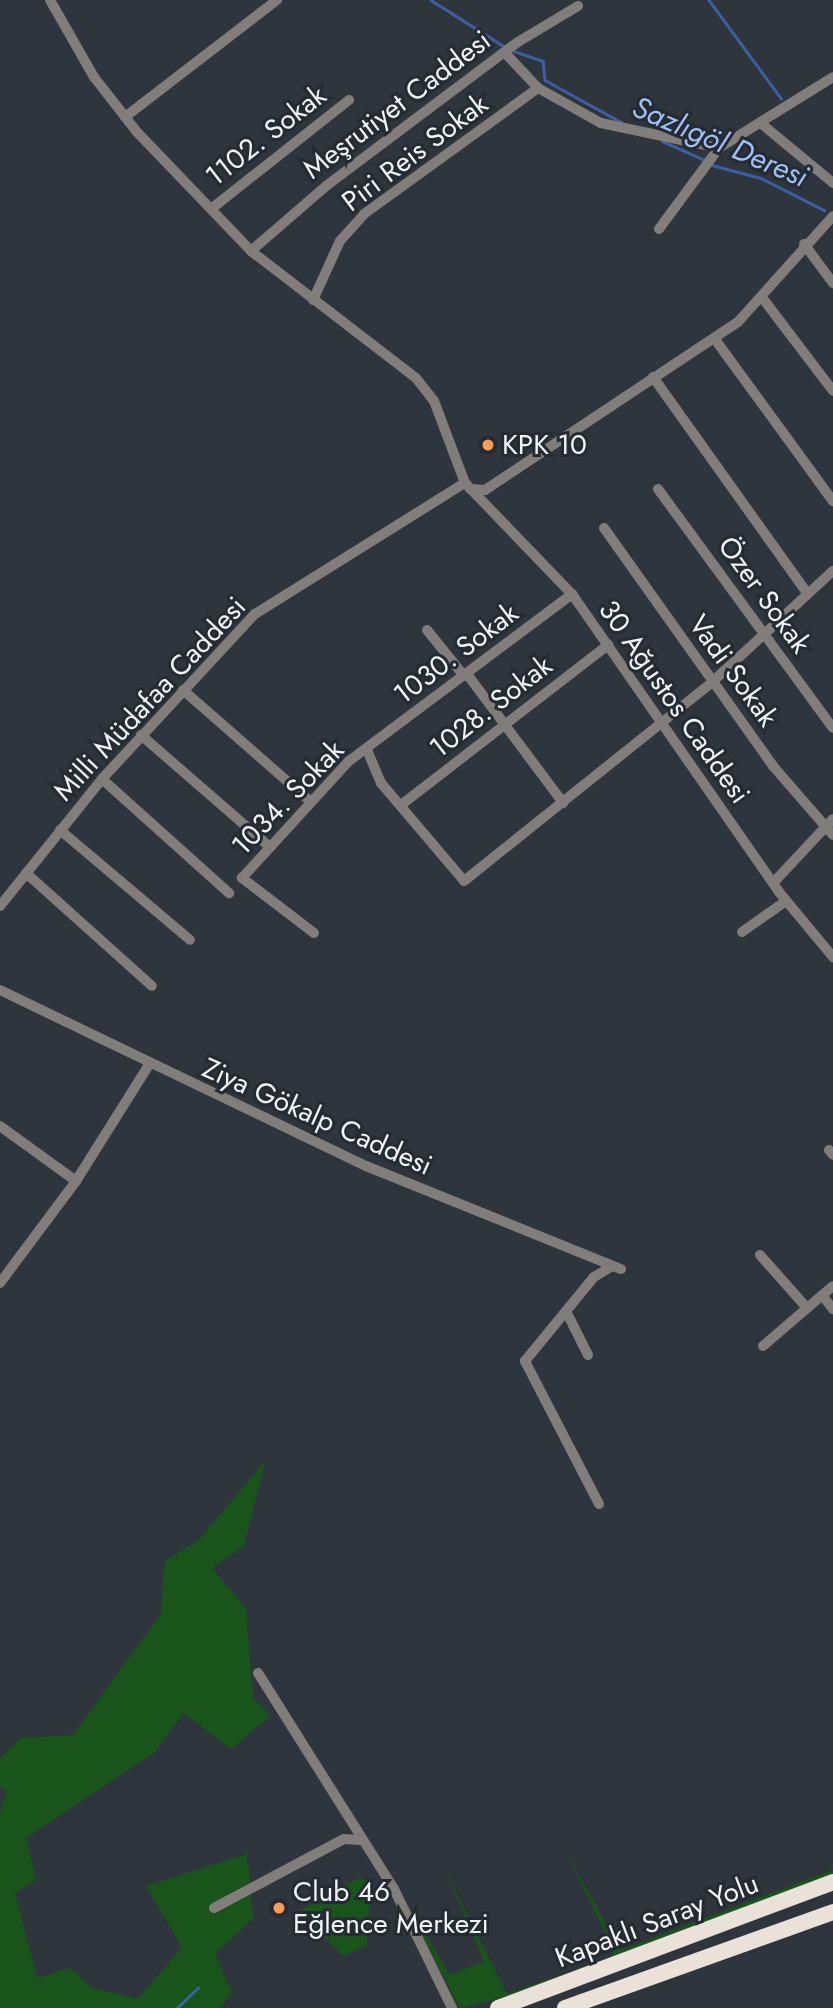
<!DOCTYPE html>
<meta charset="utf-8">
<style>
body{margin:0}
#map{position:relative;width:833px;height:2008px;overflow:hidden;background:#2f353c;font-family:Jost,sans-serif}
div>[style]{position:absolute}
[style*='--x']{left:calc(var(--x)*1px);top:calc(var(--y)*1px);width:calc(var(--w)*1px);rotate:calc(var(--a)*1deg)}
.green>*{inset:0;background:#19551b}
.stream>*{height:2.5px;margin:-1.25px;padding:0 1.25px;transform-origin:1.25px;border-radius:1.25px;background:#3b5fa2}
.minor>*{height:10px;margin:-5px;padding:0 5px;transform-origin:5px;border-radius:5px;background:#807d7a}
.highway>*{height:16px;margin:-8px;padding:0 8px;transform-origin:8px;border-radius:8px;background:#eae1d9}
.dots>*{width:19px;height:19px;translate:-50% -50%;box-sizing:border-box;border:4px solid #252b32;border-radius:50%}
span{translate:-50% -50%;white-space:nowrap;text-align:center;line-height:1.15;-webkit-text-stroke:6px #252b32;paint-order:stroke}
.street-label{font-size:28px;color:#f1f5fa}
.poi-label{font-size:28px;color:#f1f5fa}
.left{translate:0 -50%;text-align:left}
.water-label{font-size:30px;color:#9fbff7;font-style:italic}
</style>
<div id="map">
<div class="green">
<i style="clip-path:polygon(265px 1461px,244px 1546px,212px 1568px,246px 1609px,253px 1698px,270px 1715px,232px 1749px,183px 1713px,155px 1752px,26px 1838px,36px 1880px,15px 1893px,37px 1978px,70px 1968px,92px 1988px,138px 1999px,182px 1947px,146px 1886px,247px 1854px,253px 1918px,215px 1954px,232px 1993px,220px 2008px,0 2008px,0 1812px,7px 1791px,0 1788px,0 1759px,20px 1738px,73px 1735px,161px 1614px,165px 1561px,199px 1540px)"></i>
<i style="clip-path:polygon(563px 1847px,621px 1950px,833px 1870px,833px 1879px,534px 1989px,460px 2008px,398px 1889px,450px 1975px,484px 1961px,444px 1868px,507px 1994px,610px 1958px,614px 1950px)"></i>
<i style="clip-path:polygon(358px 1878px,371px 1882px,367px 1945px,344px 1956px,297px 1912px)"></i>
</div>
<div class="stream">
<i style="--x:431;--y:0;--w:88;--a:32.4"></i>
<i style="--x:709;--y:0;--w:122;--a:53.7"></i>
<i style="--x:514;--y:51;--w:31;--a:19"></i>
<i style="--x:543;--y:61;--w:19;--a:84"></i>
<i style="--x:545;--y:80;--w:87;--a:28.9"></i>
<i style="--x:662;--y:141;--w:49;--a:24"></i>
<i style="--x:712;--y:165;--w:51;--a:14.9"></i>
<i style="--x:761;--y:178;--w:71;--a:26.9"></i>
<i style="--x:177;--y:2008;--w:29;--a:-44"></i>
</div>
<div class="minor">
<i style="--x:50;--y:0;--w:89;--a:60.3"></i>
<i style="--x:94;--y:77;--w:70;--a:52"></i>
<i style="--x:137;--y:132;--w:165;--a:46.2"></i>
<i style="--x:251;--y:251;--w:208;--a:37.6"></i>
<i style="--x:416;--y:378;--w:29;--a:52"></i>
<i style="--x:434;--y:401;--w:88;--a:69.3"></i>
<i style="--x:465;--y:483;--w:154;--a:46.1"></i>
<i style="--x:572;--y:594;--w:363;--a:55.2"></i>
<i style="--x:779;--y:892;--w:85;--a:50.3"></i>
<i style="--x:505;--y:53;--w:48;--a:46.7"></i>
<i style="--x:538;--y:88;--w:72;--a:29.1"></i>
<i style="--x:601;--y:123;--w:121;--a:12"></i>
<i style="--x:719;--y:148;--w:134;--a:-31.9"></i>
<i style="--x:125;--y:117;--w:192;--a:-37.6"></i>
<i style="--x:763;--y:125;--w:91;--a:39.6"></i>
<i style="--x:211;--y:209;--w:176;--a:-38.3"></i>
<i style="--x:659;--y:229;--w:101;--a:-53.5"></i>
<i style="--x:804;--y:244;--w:49;--a:53.4"></i>
<i style="--x:251;--y:251;--w:99;--a:-40.9"></i>
<i style="--x:326;--y:186;--w:240;--a:-36.9"></i>
<i style="--x:518;--y:42;--w:70;--a:-31"></i>
<i style="--x:313;--y:300;--w:65;--a:-65.4"></i>
<i style="--x:340;--y:241;--w:36;--a:-48"></i>
<i style="--x:364;--y:214;--w:215;--a:-35.9"></i>
<i style="--x:764;--y:300;--w:114;--a:52.8"></i>
<i style="--x:714;--y:338;--w:202;--a:53.9"></i>
<i style="--x:653;--y:377;--w:265;--a:54.5"></i>
<i style="--x:470;--y:489;--w:15;--a:4"></i>
<i style="--x:485;--y:490;--w:304;--a:-33.6"></i>
<i style="--x:738;--y:322;--w:142;--a:-48.1"></i>
<i style="--x:658;--y:489;--w:296;--a:53.8"></i>
<i style="--x:604;--y:528;--w:292;--a:54.6"></i>
<i style="--x:773;--y:766;--w:91;--a:49"></i>
<i style="--x:427;--y:630;--w:59;--a:51.2"></i>
<i style="--x:467;--y:674;--w:161;--a:53.3"></i>
<i style="--x:183;--y:690;--w:169;--a:41.2"></i>
<i style="--x:141;--y:735;--w:171;--a:41"></i>
<i style="--x:367;--y:750;--w:36;--a:67"></i>
<i style="--x:381;--y:783;--w:128;--a:49.7"></i>
<i style="--x:464;--y:881;--w:317;--a:-38.7"></i>
<i style="--x:711;--y:683;--w:166;--a:-42.6"></i>
<i style="--x:102;--y:779;--w:171;--a:41.9"></i>
<i style="--x:401;--y:805;--w:262;--a:-37.7"></i>
<i style="--x:60;--y:830;--w:170;--a:40.2"></i>
<i style="--x:26;--y:873;--w:169;--a:41.9"></i>
<i style="--x:774;--y:882;--w:86;--a:-46.9"></i>
<i style="--x:0;--y:906;--w:163;--a:-51.2"></i>
<i style="--x:102;--y:779;--w:225;--a:-47.2"></i>
<i style="--x:255;--y:614;--w:248;--a:-32"></i>
<i style="--x:742;--y:932;--w:54;--a:-35.2"></i>
<i style="--x:314;--y:933;--w:91;--a:-142.6"></i>
<i style="--x:242;--y:878;--w:159;--a:-47.6"></i>
<i style="--x:349;--y:761;--w:279;--a:-36.8"></i>
<i style="--x:0;--y:990;--w:406;--a:25.7"></i>
<i style="--x:366;--y:1166;--w:275;--a:22"></i>
<i style="--x:0;--y:1126;--w:94;--a:35.9"></i>
<i style="--x:829;--y:1150;--w:6;--a:51"></i>
<i style="--x:760;--y:1255;--w:71;--a:48.4"></i>
<i style="--x:0;--y:1283;--w:127;--a:-53.3"></i>
<i style="--x:76;--y:1181;--w:136;--a:-57.9"></i>
<i style="--x:822;--y:1295;--w:18;--a:52"></i>
<i style="--x:567;--y:1313;--w:47;--a:63.4"></i>
<i style="--x:763;--y:1346;--w:92;--a:-40.6"></i>
<i style="--x:599;--y:1504;--w:161;--a:-117.4"></i>
<i style="--x:525;--y:1361;--w:109;--a:-50.6"></i>
<i style="--x:594;--y:1277;--w:21;--a:-31"></i>
<i style="--x:258;--y:1673;--w:253;--a:57.8"></i>
<i style="--x:393;--y:1887;--w:135;--a:64"></i>
<i style="--x:214;--y:1908;--w:147;--a:-28"></i>
<i style="--x:344;--y:1839;--w:17;--a:3"></i>
</div>
<div class="highway">
<i style="--x:498;--y:2008;--w:358;--a:-20.6"></i>
<i style="--x:565;--y:2008;--w:285;--a:-19.7"></i>
</div>
<div class="dots">
<i style="left:488px;top:445px;background:#fd9d55"></i>
<i style="left:279px;top:1908px;background:#fd9d55"></i>
</div>
<div class="street-label">
<span style="left:397px;top:105px;rotate:-37deg">Meşrutiyet Caddesi</span>
<span style="left:266px;top:136px;rotate:-38deg">1102. Sokak</span>
<span style="left:415px;top:153px;rotate:-37deg">Piri Reis Sokak</span>
<span style="left:764px;top:595px;rotate:54deg">Özer Sokak</span>
<span style="left:456px;top:654px;rotate:-37deg">1030. Sokak</span>
<span style="left:733px;top:671px;rotate:54deg">Vadi Sokak</span>
<span style="left:150px;top:699px;rotate:-47deg">Milli Müdafaa Caddesi</span>
<span style="left:674px;top:702px;rotate:55deg">30 Ağustos Caddesi</span>
<span style="left:491px;top:707px;rotate:-38deg">1028. Sokak</span>
<span style="left:288px;top:798px;rotate:-46deg">1034. Sokak</span>
<span style="left:317px;top:1117px;rotate:24deg">Ziya Gökalp Caddesi</span>
<span style="left:657px;top:1921px;rotate:-21deg">Kapaklı Saray Yolu</span>
</div>
<div class="poi-label">
<span class="left" style="left:502px;top:445px">KPK 10</span>
<span class="left" style="left:293px;top:1908px">Club 46<br>Eğlence Merkezi</span>
</div>
<div class="water-label">
<span style="left:720px;top:142px;rotate:23deg">Sazlıgöl Deresi</span>
</div>
</div>
